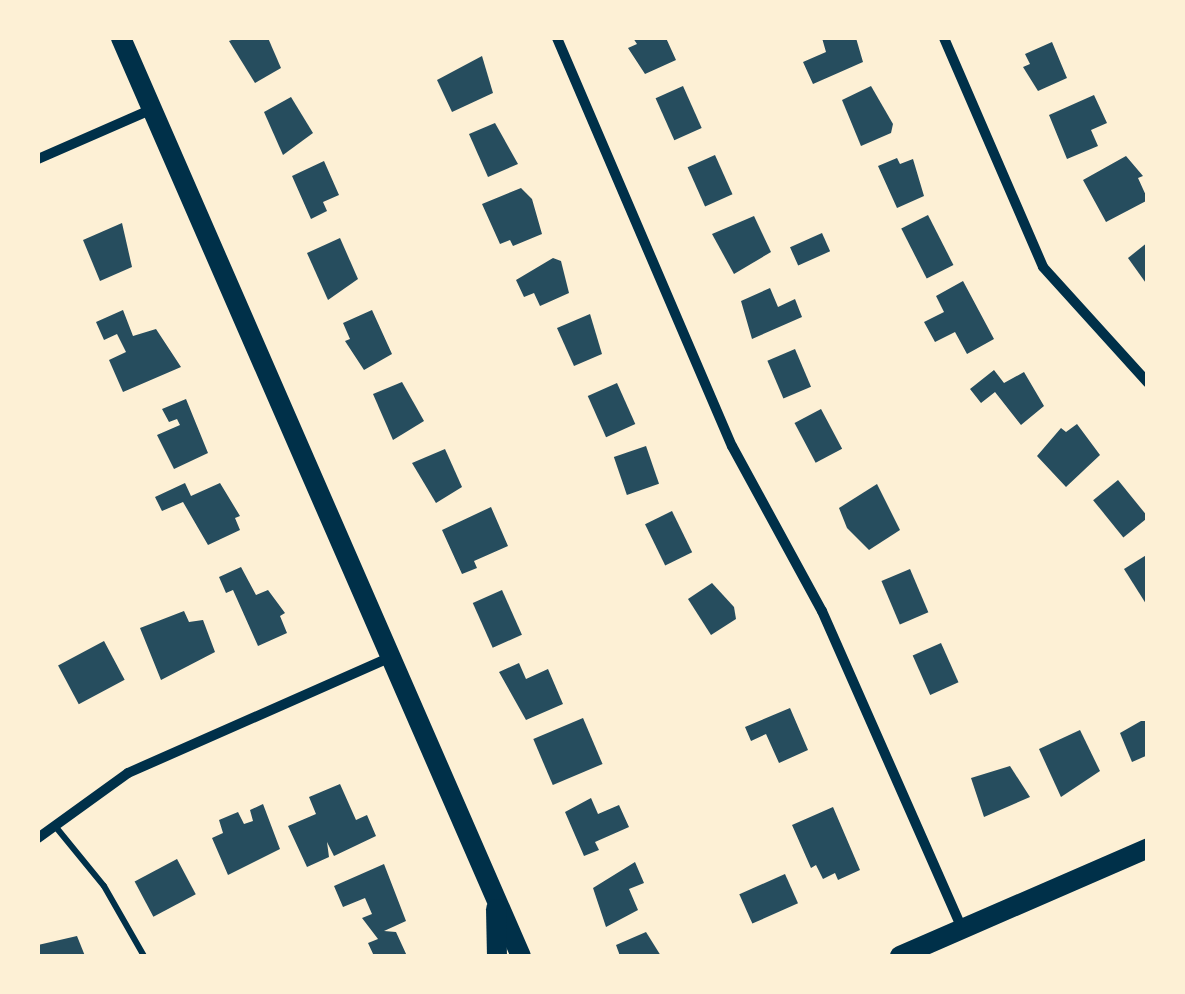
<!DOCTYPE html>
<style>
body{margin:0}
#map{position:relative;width:1185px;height:994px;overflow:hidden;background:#fdf0d5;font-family:Karla,sans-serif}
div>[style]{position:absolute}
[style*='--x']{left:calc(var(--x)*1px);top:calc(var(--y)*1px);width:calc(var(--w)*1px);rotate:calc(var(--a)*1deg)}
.building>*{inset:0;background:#264d5e;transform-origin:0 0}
.service>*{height:6px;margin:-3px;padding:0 3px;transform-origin:3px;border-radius:3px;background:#003049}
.minor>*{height:10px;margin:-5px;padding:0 5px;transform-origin:5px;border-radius:5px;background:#003049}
.secondary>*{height:20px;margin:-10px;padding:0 10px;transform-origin:10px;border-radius:10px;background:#003049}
span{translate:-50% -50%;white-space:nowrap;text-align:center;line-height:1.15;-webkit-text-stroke:10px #fdf0d5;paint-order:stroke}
.frame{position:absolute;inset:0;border:40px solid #fdf0d5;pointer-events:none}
</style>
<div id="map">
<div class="building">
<i style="clip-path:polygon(237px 38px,268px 38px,281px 68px,255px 83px,229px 41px)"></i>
<i style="clip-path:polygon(633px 38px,666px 38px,676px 60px,645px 74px,628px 48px,637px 44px)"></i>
<i style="clip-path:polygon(822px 38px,856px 38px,863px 62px,813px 84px,803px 62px,826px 52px)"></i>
<i style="clip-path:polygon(1052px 42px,1067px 78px,1038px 91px,1023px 67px,1030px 64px,1025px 54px)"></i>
<i style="clip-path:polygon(482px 56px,493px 93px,452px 112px,437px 80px)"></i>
<i style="left:683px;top:86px;width:46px;height:30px;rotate:66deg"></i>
<i style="clip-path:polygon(871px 86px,893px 124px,891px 133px,861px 146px,842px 100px)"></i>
<i style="clip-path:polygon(1094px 95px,1107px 123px,1091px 130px,1098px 146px,1067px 159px,1049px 115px)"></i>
<i style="clip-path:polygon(291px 97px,313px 133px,283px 155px,264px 112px)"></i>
<i style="clip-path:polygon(495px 123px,518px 164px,488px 177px,469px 134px)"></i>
<i style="left:715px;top:155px;width:43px;height:30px;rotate:66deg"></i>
<i style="clip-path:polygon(1126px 156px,1143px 176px,1138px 178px,1148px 200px,1106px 222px,1083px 180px)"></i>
<i style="clip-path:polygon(897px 158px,900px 164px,913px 159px,924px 196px,897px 208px,878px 166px)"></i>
<i style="clip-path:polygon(324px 161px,339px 195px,323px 202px,327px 211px,311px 219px,292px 176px)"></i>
<i style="clip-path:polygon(521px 188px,532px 199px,542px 234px,513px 246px,510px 240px,500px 244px,482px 204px)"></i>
<i style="left:928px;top:215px;width:56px;height:30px;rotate:63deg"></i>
<i style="clip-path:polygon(754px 216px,771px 252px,734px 274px,712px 234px)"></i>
<i style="clip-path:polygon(122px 223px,132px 267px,100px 281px,83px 240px)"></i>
<i style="left:822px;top:233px;width:20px;height:35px;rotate:66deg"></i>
<i style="clip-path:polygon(340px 238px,358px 279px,328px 300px,307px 253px)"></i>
<i style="clip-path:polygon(1148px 242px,1148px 286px,1128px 258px)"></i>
<i style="clip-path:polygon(553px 258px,561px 261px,569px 293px,540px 306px,534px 293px,524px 297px,516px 280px)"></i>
<i style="clip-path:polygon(963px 281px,994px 339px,967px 354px,955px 332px,935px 342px,924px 322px,944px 312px,936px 296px)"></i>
<i style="clip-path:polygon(770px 288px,778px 307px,795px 299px,802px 317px,752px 339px,741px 301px)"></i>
<i style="clip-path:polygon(123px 310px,133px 336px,156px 329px,181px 367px,123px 392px,109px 360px,126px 352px,117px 334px,104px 340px,96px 322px)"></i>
<i style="clip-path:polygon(372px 310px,392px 354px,364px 370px,345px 341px,350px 339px,343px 323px)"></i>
<i style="clip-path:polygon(590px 314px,602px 354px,574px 366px,557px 328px)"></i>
<i style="left:795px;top:349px;width:41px;height:30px;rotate:67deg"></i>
<i style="clip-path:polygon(994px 370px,1004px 383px,1024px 372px,1044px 406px,1021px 425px,995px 392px,981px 403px,970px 389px)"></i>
<i style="clip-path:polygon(402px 382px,424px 421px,393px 440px,373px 394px)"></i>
<i style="left:617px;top:383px;width:45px;height:32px;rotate:66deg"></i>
<i style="clip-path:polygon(186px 399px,208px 453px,174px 469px,157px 435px,180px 425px,177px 419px,169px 422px,162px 409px)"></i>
<i style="left:821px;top:409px;width:45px;height:30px;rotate:62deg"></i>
<i style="clip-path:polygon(1077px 424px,1100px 455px,1066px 487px,1037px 456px,1061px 428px,1066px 432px)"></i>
<i style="left:646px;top:446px;width:40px;height:34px;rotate:71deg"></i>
<i style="clip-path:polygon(445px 449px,462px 487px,436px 503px,412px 463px)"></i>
<i style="left:1118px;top:480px;width:48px;height:32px;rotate:51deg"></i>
<i style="clip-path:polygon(185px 483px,191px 496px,220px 483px,240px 516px,235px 518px,240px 530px,208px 545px,183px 502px,162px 511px,155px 497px)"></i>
<i style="clip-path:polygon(877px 484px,900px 530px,869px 550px,847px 528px,839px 508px)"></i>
<i style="clip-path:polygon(491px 507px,508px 546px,474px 561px,477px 568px,462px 574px,442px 530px)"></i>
<i style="left:672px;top:511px;width:46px;height:30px;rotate:64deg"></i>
<i style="clip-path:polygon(1148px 554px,1148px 607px,1124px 569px)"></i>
<i style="clip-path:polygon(241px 567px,256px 595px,268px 590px,285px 613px,280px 616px,287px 633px,258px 646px,233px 590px,226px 593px,219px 577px)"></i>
<i style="left:910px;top:569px;width:47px;height:31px;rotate:67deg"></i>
<i style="clip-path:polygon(712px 583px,734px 607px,736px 619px,711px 635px,688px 599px)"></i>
<i style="left:502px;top:590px;width:49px;height:32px;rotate:66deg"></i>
<i style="clip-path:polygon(184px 611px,189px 622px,203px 620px,215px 652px,161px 680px,140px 628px)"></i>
<i style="left:104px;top:641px;width:44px;height:52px;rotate:62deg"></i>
<i style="left:941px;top:643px;width:43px;height:31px;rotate:66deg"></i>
<i style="clip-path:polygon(519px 663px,526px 679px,548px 669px,563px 704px,526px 720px,499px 672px)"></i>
<i style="clip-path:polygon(790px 708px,808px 750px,779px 763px,766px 734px,751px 741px,745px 727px)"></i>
<i style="left:583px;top:718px;width:50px;height:54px;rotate:67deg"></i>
<i style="clip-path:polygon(1141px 721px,1148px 721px,1148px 755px,1132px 762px,1120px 733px)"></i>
<i style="clip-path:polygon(1080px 730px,1100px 771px,1061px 797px,1039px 749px)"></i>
<i style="clip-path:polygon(1010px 766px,1030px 797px,984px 817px,971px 778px)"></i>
<i style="clip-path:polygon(340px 784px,356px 820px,367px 815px,376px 836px,334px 856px,327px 842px,329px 857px,307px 867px,288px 826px,316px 814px,309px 797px)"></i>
<i style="clip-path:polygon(591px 798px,598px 814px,619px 805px,629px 827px,595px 842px,599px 850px,584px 856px,565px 812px)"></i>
<i style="clip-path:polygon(263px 804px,280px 849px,228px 875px,212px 838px,223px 833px,219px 820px,238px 812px,244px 824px,253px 821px,250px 810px)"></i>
<i style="clip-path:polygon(833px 807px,860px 870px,838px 880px,835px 873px,823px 879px,816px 865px,811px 868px,792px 825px)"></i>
<i style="left:177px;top:859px;width:40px;height:48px;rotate:62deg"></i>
<i style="clip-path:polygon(635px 862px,644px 883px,629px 889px,638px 910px,606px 927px,593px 888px)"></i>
<i style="clip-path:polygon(384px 864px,406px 921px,384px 931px,396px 932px,407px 956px,374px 956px,368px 943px,378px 939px,362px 918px,372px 914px,365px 898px,343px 907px,334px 886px)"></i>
<i style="left:785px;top:874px;width:32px;height:50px;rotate:66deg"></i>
<i style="clip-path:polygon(646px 932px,661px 956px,620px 956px,616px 945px)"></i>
<i style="clip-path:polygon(77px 936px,85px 956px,38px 956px,38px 945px)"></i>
</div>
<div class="service">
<i style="--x:55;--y:826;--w:77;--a:50.8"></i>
<i style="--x:104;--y:886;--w:81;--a:60.3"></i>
</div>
<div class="minor">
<i style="--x:557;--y:38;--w:444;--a:66.8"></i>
<i style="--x:732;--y:446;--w:188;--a:61.4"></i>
<i style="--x:822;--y:611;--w:347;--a:66.2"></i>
<i style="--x:944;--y:38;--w:249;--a:66.6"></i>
<i style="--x:1043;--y:267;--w:156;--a:47.8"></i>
<i style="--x:38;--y:159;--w:122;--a:-23.6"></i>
<i style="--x:38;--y:838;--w:111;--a:-35.8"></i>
<i style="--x:128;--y:773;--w:287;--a:-23.8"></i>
</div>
<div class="secondary">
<i style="--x:121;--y:38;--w:1001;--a:66.46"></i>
<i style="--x:496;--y:909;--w:47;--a:88.8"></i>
<i style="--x:900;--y:956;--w:270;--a:-23.5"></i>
</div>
<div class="frame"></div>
</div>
